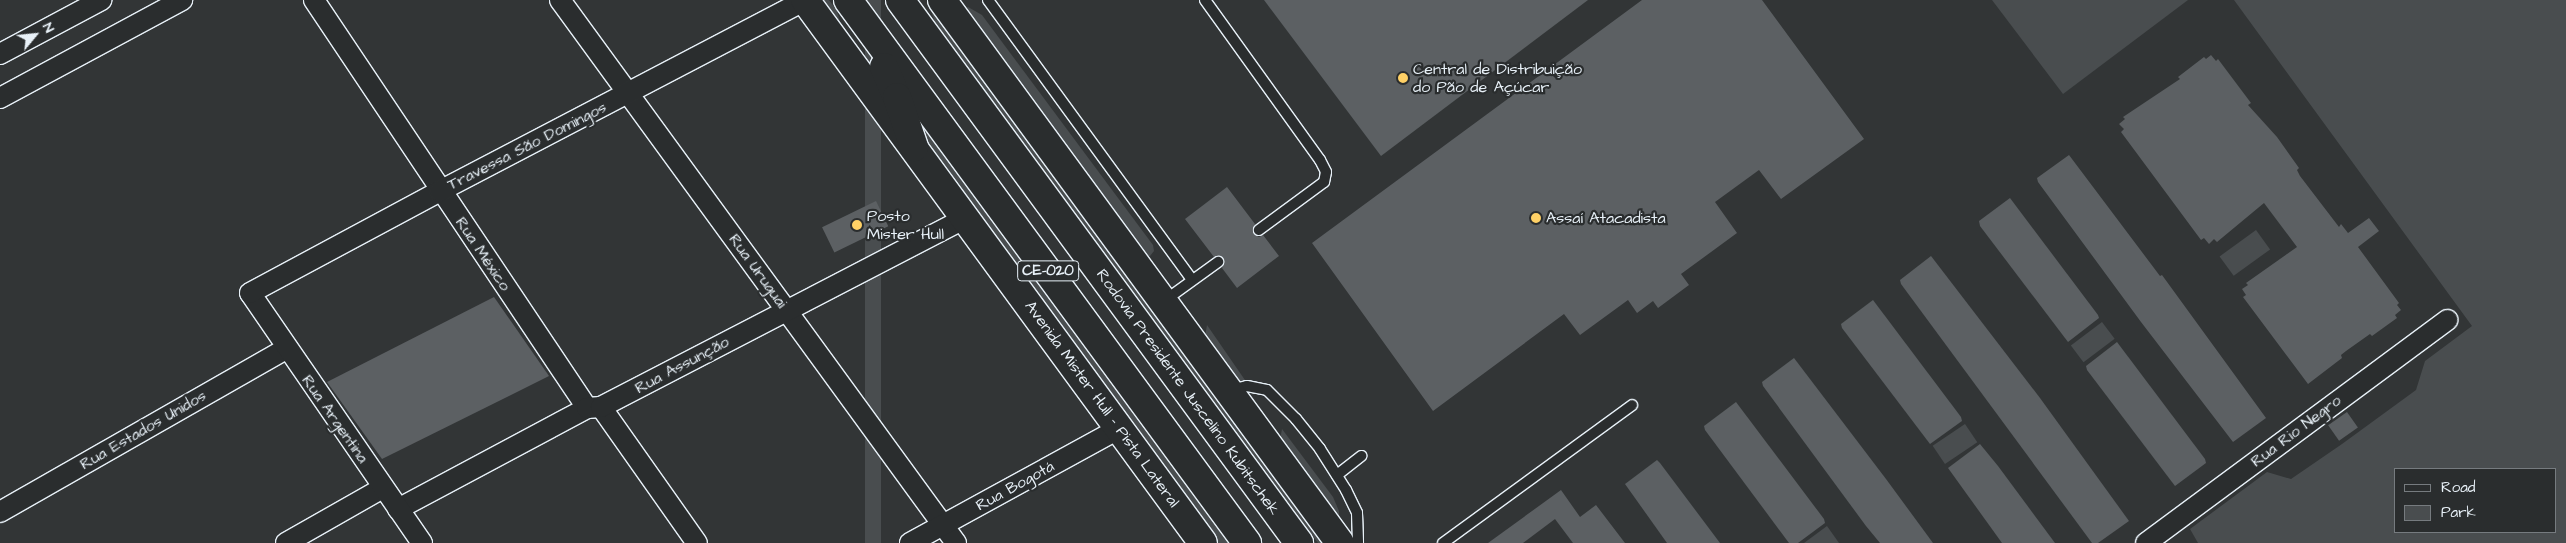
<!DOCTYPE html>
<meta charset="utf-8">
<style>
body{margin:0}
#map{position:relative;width:2566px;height:543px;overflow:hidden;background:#323536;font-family:"Architects Daughter",sans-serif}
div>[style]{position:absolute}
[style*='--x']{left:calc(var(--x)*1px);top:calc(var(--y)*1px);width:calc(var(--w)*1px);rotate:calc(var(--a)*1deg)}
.green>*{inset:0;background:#494d4f;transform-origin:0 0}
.building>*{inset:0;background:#5c6063;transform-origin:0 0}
.roads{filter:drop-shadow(1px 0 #e8f1f8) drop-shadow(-1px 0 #e8f1f8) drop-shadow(0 1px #e8f1f8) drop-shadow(0 -1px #e8f1f8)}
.lane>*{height:10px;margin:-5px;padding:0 5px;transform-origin:5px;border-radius:5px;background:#2a2d2e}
.street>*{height:20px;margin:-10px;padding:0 10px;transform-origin:10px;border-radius:10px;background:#2a2d2e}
.secondary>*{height:28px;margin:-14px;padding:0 14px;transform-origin:14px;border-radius:14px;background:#2a2d2e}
.highway>*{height:28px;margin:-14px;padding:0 14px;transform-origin:14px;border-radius:14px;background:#2a2d2e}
.dots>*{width:14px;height:14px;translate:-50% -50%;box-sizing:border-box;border:2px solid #2a2d2e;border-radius:50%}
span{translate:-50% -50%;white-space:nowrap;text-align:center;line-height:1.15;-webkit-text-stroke:4.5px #2a2d2e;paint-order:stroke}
.shield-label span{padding:1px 4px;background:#2a2d2e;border:1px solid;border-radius:4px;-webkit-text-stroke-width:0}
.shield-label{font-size:15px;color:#e8f1f8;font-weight:700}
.poi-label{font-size:16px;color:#e8f1f8}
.left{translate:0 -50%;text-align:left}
.street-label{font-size:16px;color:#e8f1f8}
.legend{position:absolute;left:2394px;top:468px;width:162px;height:65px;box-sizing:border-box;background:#2a2d2e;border:1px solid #767b7f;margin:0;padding:6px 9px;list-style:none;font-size:15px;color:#e8f1f8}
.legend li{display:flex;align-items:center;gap:10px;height:25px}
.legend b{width:25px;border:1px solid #767b7f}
.north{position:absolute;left:10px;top:10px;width:50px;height:50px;-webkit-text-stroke:4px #2a2d2e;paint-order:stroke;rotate:62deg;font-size:14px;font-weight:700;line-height:20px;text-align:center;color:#e8f1f8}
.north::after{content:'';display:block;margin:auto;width:18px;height:22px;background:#e8f1f8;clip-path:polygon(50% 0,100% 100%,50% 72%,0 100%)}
</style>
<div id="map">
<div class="green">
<i style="clip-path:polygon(817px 0,829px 0,837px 11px,840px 22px,880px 79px)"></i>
<i style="left:865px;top:0;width:16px;height:674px"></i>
<i style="clip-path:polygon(927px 0,931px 0,1330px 543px,1318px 543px,935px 22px)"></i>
<i style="clip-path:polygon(1992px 0,2188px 0,2063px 94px)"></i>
<i style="clip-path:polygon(evenodd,2234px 0,2566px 0,2566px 543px,2198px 543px,2190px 529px,2267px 472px,2291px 479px,2342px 444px,2416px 390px,2425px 361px,2472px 326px,2234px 0,2395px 469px,2555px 469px,2555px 532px,2395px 532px,2395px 469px)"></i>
<i style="clip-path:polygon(968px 7px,982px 15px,1153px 245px,1154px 251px,1150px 256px,1145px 256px,964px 10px)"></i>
<i style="clip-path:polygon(915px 117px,1228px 543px,1214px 543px,986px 232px,962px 188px,914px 123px)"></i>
<i style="left:2256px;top:230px;width:24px;height:45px;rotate:54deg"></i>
<i style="left:2102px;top:322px;width:21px;height:39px;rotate:53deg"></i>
<i style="clip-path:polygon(1207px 325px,1247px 383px,1241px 385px,1205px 337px)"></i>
<i style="left:1965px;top:424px;width:22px;height:39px;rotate:56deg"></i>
<i style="clip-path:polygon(1282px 429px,1333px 497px,1339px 511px,1339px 523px,1280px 440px)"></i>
<i style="clip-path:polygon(1827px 526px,1839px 543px,1804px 543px)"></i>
</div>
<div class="building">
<i style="clip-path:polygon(1264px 0,1588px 0,1381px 156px)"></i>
<i style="clip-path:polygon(1642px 0,1762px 0,1864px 139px,1781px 199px,1759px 170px,1715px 202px,1737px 233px,1681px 274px,1689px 285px,1658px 308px,1653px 301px,1637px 313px,1628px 300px,1580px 335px,1564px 314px,1433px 411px,1312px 243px)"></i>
<i style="clip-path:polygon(2211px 55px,2216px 61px,2218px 59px,2251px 103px,2248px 105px,2277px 137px,2299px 168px,2297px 170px,2300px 176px,2339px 227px,2341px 224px,2348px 233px,2369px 218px,2379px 231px,2358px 247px,2399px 303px,2397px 305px,2401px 310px,2395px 315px,2397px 318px,2372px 336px,2370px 334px,2346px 351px,2341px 355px,2342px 358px,2308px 384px,2243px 297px,2246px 295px,2242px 289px,2248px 285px,2246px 283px,2297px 247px,2264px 203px,2217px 242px,2214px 239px,2209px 244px,2204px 238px,2201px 240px,2121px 132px,2124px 129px,2119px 124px,2125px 119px,2123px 117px,2180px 79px,2178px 77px,2204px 57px,2206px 59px)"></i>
<i style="clip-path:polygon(2069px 155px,2160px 276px,2162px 275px,2266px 418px,2233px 442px,2141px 322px,2038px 182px,2037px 178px)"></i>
<i style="clip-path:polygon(1227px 187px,1255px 224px,1252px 230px,1254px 234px,1259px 237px,1263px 235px,1279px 256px,1237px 288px,1222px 268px,1225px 262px,1223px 258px,1218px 255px,1214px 257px,1185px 219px)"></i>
<i style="clip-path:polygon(2010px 198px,2098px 315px,2099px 318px,2068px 342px,1980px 226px,1979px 221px)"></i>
<i style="left:876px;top:201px;width:28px;height:60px;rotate:64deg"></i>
<i style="clip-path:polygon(1931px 256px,2040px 398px,2129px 521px,2098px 543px,2092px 543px,1901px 284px,1900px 280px)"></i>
<i style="clip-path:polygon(494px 297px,549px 376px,382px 459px,327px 382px)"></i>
<i style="clip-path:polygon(1873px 300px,1961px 417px,1962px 421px,1930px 444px,1842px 328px,1841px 324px)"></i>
<i style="clip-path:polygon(2117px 342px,2205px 459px,2206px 463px,2175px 486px,2087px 370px,2086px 366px)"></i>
<i style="clip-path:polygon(1794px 358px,1886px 479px,1933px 543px,1880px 543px,1866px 526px,1763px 386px,1762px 382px)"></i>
<i style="clip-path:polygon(1736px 402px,1824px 519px,1825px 523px,1798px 543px,1789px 543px,1705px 430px,1704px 426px)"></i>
<i style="left:2347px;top:412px;width:19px;height:23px;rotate:55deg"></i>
<i style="clip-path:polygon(1980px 444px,1998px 466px,2055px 543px,2002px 543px,1948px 468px)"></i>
<i style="clip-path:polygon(1657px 460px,1660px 463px,1720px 543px,1667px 543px,1625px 484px)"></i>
<i style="clip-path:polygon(1561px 490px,1580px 517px,1596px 505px,1625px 543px,1573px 543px,1555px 519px,1523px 543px,1488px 543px)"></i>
</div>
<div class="roads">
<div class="lane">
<i style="--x:988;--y:0;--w:346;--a:53.9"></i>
<i style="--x:1205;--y:0;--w:197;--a:54.3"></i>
<i style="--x:1320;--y:160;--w:13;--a:63"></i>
<i style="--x:1326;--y:172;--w:10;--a:101"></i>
<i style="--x:1324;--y:182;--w:81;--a:143.6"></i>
<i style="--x:1164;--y:301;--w:67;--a:-35.8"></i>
<i style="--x:1230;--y:390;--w:17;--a:-13"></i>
<i style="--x:1247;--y:386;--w:20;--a:11"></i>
<i style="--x:1267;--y:390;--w:41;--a:45"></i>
<i style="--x:1296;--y:419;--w:38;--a:51"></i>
<i style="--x:1320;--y:449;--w:49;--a:57.6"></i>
<i style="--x:1346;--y:490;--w:25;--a:64"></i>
<i style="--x:1357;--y:513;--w:30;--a:88"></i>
<i style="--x:1337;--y:475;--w:31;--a:-38"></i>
<i style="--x:1443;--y:543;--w:234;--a:-36.1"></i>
</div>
<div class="street">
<i style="--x:314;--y:0;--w:491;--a:56.2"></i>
<i style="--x:560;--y:0;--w:672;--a:53.9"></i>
<i style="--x:0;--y:54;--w:115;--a:-28.1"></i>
<i style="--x:0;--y:98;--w:207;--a:-28.3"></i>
<i style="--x:601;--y:407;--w:166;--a:54.8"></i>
<i style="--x:398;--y:509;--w:214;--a:-28.1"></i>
<i style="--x:587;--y:408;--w:14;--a:-4"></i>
<i style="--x:601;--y:407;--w:411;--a:-27.4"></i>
<i style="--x:0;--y:512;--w:329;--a:-29.7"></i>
<i style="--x:286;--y:543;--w:112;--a:-29.6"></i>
<i style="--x:422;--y:543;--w:303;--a:-124.5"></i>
<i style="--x:250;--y:293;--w:216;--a:-28.2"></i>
<i style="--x:440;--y:191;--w:413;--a:-27.6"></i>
<i style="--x:910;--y:543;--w:239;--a:-28.7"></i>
<i style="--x:2146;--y:543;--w:375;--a:-36.5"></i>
</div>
<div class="secondary">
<i style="--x:805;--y:0;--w:673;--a:53.76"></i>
<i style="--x:942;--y:0;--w:673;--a:53.76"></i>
</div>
<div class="highway">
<i style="--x:848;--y:0;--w:674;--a:53.69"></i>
<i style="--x:900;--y:0;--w:674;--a:53.69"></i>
<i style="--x:884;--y:67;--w:33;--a:67"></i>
<i style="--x:897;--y:97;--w:53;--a:71.2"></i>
</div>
</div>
<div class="dots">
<i style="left:1403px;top:78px;background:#ffd166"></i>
<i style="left:1536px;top:218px;background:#ffd166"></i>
<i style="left:857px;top:225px;background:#ffd166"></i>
</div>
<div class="shield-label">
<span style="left:1048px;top:271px">CE-020</span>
</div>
<div class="poi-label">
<span class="left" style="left:1413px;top:78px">Central de Distribuição<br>do Pão de Açúcar</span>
<span class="left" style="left:867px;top:225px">Posto<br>Mister Hull</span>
<span class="left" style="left:1546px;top:218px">Assaí Atacadista</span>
</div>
<div class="street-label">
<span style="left:527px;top:146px;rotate:-27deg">Travessa São Domingos</span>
<span style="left:483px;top:254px;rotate:56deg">Rua México</span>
<span style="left:758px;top:271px;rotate:54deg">Rua Uruguai</span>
<span style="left:682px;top:365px;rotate:-28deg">Rua Assunção</span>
<span style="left:1188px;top:392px;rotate:54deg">Rodovia Presidente Juscelino Kubitschek</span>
<span style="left:1102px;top:404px;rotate:54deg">Avenida Mister Hull - Pista Lateral</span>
<span style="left:335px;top:419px;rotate:55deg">Rua Argentina</span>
<span style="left:143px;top:430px;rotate:-30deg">Rua Estados Unidos</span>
<span style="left:2296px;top:431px;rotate:-37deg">Rua Rio Negro</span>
<span style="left:1015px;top:486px;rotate:-29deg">Rua Bogotá</span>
</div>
<ul class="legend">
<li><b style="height:6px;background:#2a2d2e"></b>Road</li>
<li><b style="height:14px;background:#494d4f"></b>Park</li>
</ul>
<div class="north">N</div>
</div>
